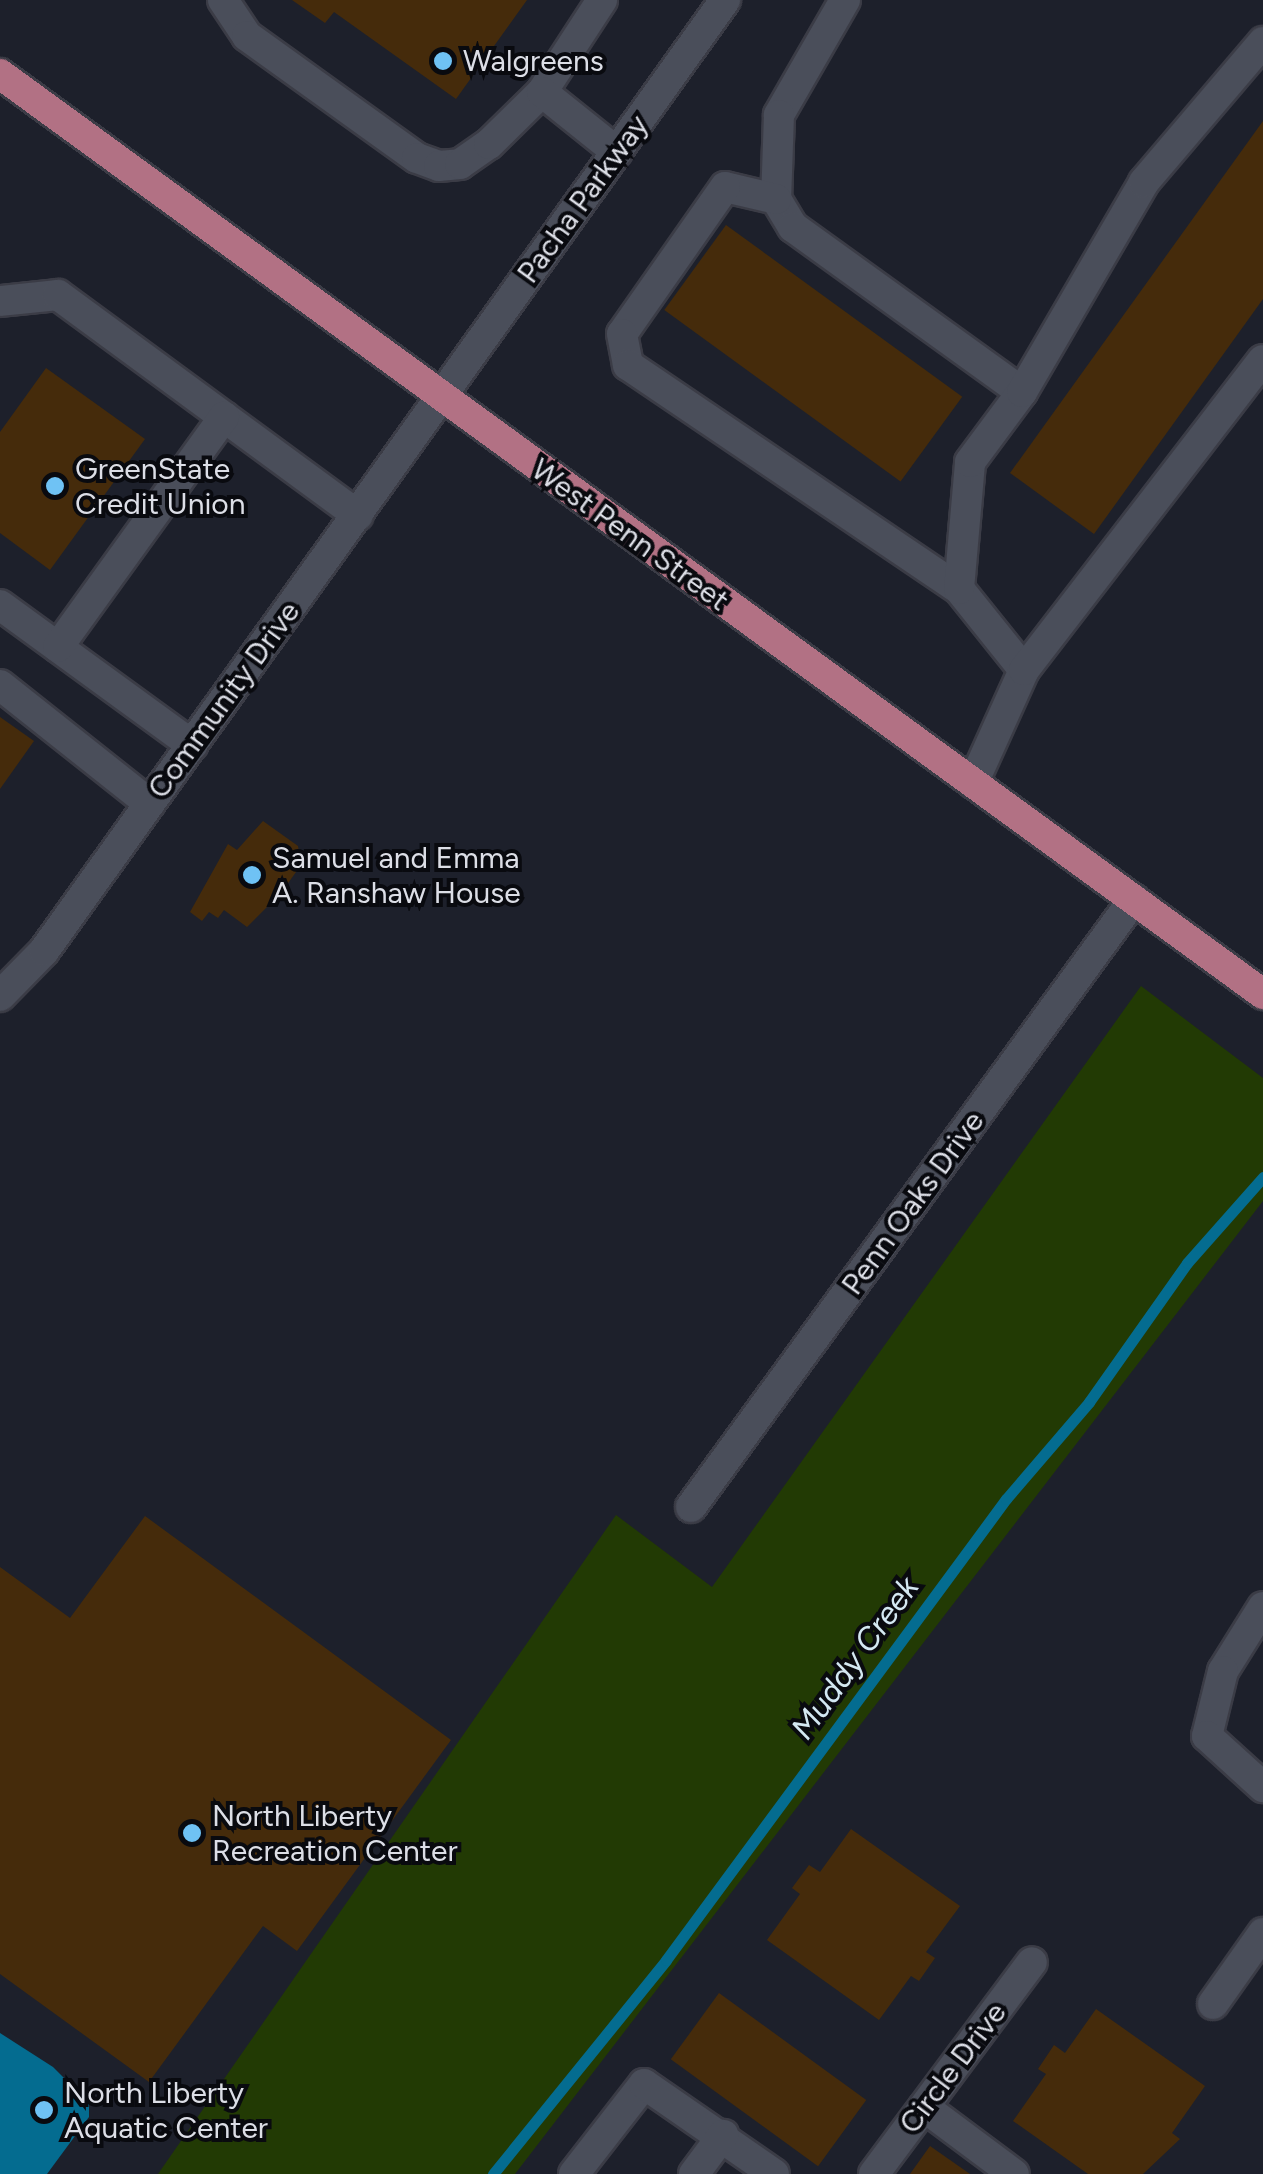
<!DOCTYPE html>
<style>
body{margin:0}
#map{position:relative;width:1263px;height:2174px;overflow:hidden;background:#1d202b;font-family:Figtree,sans-serif}
div>[style]{position:absolute}
[style*='--x']{left:calc(var(--x)*1px);top:calc(var(--y)*1px);width:calc(var(--w)*1px);rotate:calc(var(--a)*1deg)}
.green>*{inset:0;background:#223a04}
.water>*{inset:0;background:#046c90}
.stream>*{height:11px;margin:-5.5px;padding:0 5.5px;transform-origin:5.5px;border-radius:5.5px;background:#046c90}
.building>*{inset:0;background:#452b0b;transform-origin:0 0}
.roads{filter:drop-shadow(2px 0 #3b3c46) drop-shadow(-2px 0 #3b3c46) drop-shadow(0 2px #3b3c46) drop-shadow(0 -2px #3b3c46)}
.minor>*{height:30px;margin:-15px;padding:0 15px;transform-origin:15px;border-radius:15px;background:#4a4e5a}
.major>*{height:30px;margin:-15px;padding:0 15px;transform-origin:15px;border-radius:15px;background:#b27184}
.dots>*{width:28px;height:28px;translate:-50% -50%;box-sizing:border-box;border:5px solid #090a0f;border-radius:50%}
span{translate:-50% -50%;white-space:nowrap;text-align:center;line-height:1.15;-webkit-text-stroke:8px #090a0f;paint-order:stroke}
.poi-label{font-size:30px;color:#dcdee6}
.left{translate:0 -50%;text-align:left}
.street-label{font-size:30px;color:#dcdee6}
.water-label{font-size:32px;color:#d4e8f2;font-style:italic}
</style>
<div id="map">
<div class="green">
<i style="clip-path:polygon(1141px 986px,1263px 1078px,1263px 1201px,515px 2174px,158px 2174px,616px 1515px,712px 1587px)"></i>
</div>
<div class="water">
<i style="clip-path:polygon(0 2033px,53px 2067px,89px 2103px,89px 2117px,47px 2174px,0 2174px)"></i>
</div>
<div class="stream">
<i style="--x:493;--y:2174;--w:275;--a:-51"></i>
<i style="--x:666;--y:1960;--w:573;--a:-53.59"></i>
<i style="--x:1006;--y:1499;--w:128;--a:-49.4"></i>
<i style="--x:1089;--y:1402;--w:170;--a:-54.8"></i>
<i style="--x:1187;--y:1263;--w:115;--a:-48.5"></i>
</div>
<div class="building">
<i style="clip-path:polygon(292px 0,527px 0,456px 99px,334px 12px,325px 23px)"></i>
<i style="clip-path:polygon(1263px 121px,1263px 299px,1094px 534px,1010px 473px)"></i>
<i style="left:726px;top:225px;width:292px;height:105px;rotate:36deg"></i>
<i style="clip-path:polygon(46px 368px,145px 439px,50px 570px,0 533px,0 432px)"></i>
<i style="clip-path:polygon(0 717px,34px 741px,0 789px)"></i>
<i style="clip-path:polygon(263px 821px,298px 846px,301px 865px,281px 893px,247px 927px,224px 910px,218px 918px,209px 912px,202px 921px,190px 912px,228px 844px,237px 850px)"></i>
<i style="clip-path:polygon(145px 1516px,451px 1740px,297px 1951px,263px 1926px,149px 2082px,0 1974px,0 1567px,70px 1618px)"></i>
<i style="clip-path:polygon(851px 1829px,960px 1906px,926px 1952px,935px 1958px,919px 1981px,911px 1976px,879px 2020px,767px 1940px,800px 1894px,792px 1888px,809px 1865px,820px 1872px)"></i>
<i style="left:719px;top:1993px;width:182px;height:82px;rotate:36deg"></i>
<i style="clip-path:polygon(1096px 2009px,1205px 2086px,1172px 2133px,1180px 2139px,1143px 2174px,1088px 2174px,1013px 2121px,1046px 2074px,1038px 2069px,1054px 2045px,1065px 2053px)"></i>
<i style="clip-path:polygon(930px 2146px,970px 2174px,910px 2174px)"></i>
</div>
<div class="roads">
<div class="minor">
<i style="--x:223;--y:0;--w:43;--a:56.3"></i>
<i style="--x:247;--y:36;--w:209;--a:35.7"></i>
<i style="--x:417;--y:158;--w:23;--a:20"></i>
<i style="--x:439;--y:166;--w:21;--a:-5"></i>
<i style="--x:460;--y:164;--w:35;--a:-35"></i>
<i style="--x:489;--y:144;--w:74;--a:-44.5"></i>
<i style="--x:602;--y:0;--w:110;--a:123.1"></i>
<i style="--x:542;--y:92;--w:96;--a:38.7"></i>
<i style="--x:845;--y:0;--w:133;--a:119.9"></i>
<i style="--x:779;--y:115;--w:84;--a:92"></i>
<i style="--x:776;--y:199;--w:33;--a:59"></i>
<i style="--x:793;--y:227;--w:282;--a:35.8"></i>
<i style="--x:776;--y:199;--w:52;--a:-166.8"></i>
<i style="--x:725;--y:187;--w:179;--a:125"></i>
<i style="--x:622;--y:334;--w:32;--a:79"></i>
<i style="--x:628;--y:365;--w:400;--a:34.1"></i>
<i style="--x:0;--y:301;--w:58;--a:-5.9"></i>
<i style="--x:58;--y:295;--w:372;--a:36.3"></i>
<i style="--x:0;--y:605;--w:238;--a:36.1"></i>
<i style="--x:58;--y:647;--w:284;--a:-54.2"></i>
<i style="--x:1024;--y:670;--w:104;--a:-128.7"></i>
<i style="--x:959;--y:589;--w:127;--a:-85"></i>
<i style="--x:970;--y:462;--w:87;--a:-53.4"></i>
<i style="--x:1022;--y:392;--w:243;--a:-59.8"></i>
<i style="--x:1144;--y:182;--w:184;--a:-49.6"></i>
<i style="--x:0;--y:685;--w:191;--a:38.4"></i>
<i style="--x:973;--y:783;--w:124;--a:-65.7"></i>
<i style="--x:1024;--y:670;--w:391;--a:-52.4"></i>
<i style="--x:0;--y:996;--w:63;--a:-45.6"></i>
<i style="--x:44;--y:951;--w:1170;--a:-54.39"></i>
<i style="--x:691;--y:1507;--w:752;--a:-53.92"></i>
<i style="--x:1263;--y:1607;--w:75;--a:122"></i>
<i style="--x:1223;--y:1671;--w:67;--a:103.8"></i>
<i style="--x:1207;--y:1736;--w:76;--a:42.3"></i>
<i style="--x:1213;--y:2004;--w:87;--a:-54.8"></i>
<i style="--x:924;--y:2107;--w:112;--a:36.7"></i>
<i style="--x:574;--y:2174;--w:114;--a:-52.1"></i>
<i style="--x:644;--y:2084;--w:158;--a:34.7"></i>
<i style="--x:694;--y:2174;--w:49;--a:-53.4"></i>
<i style="--x:874;--y:2174;--w:264;--a:-53.3"></i>
</div>
<div class="major">
<i style="--x:0;--y:74;--w:1563;--a:36.07"></i>
</div>
</div>
<div class="dots">
<i style="left:443px;top:61px;background:#6fc2f4"></i>
<i style="left:55px;top:486px;background:#6fc2f4"></i>
<i style="left:252px;top:875px;background:#6fc2f4"></i>
<i style="left:192px;top:1833px;background:#6fc2f4"></i>
<i style="left:44px;top:2110px;background:#6fc2f4"></i>
</div>
<div class="poi-label">
<span class="left" style="left:463px;top:61px">Walgreens</span>
<span class="left" style="left:75px;top:486px">GreenState<br>Credit Union</span>
<span class="left" style="left:272px;top:875px">Samuel and Emma<br>A. Ranshaw House</span>
<span class="left" style="left:212px;top:1833px">North Liberty<br>Recreation Center</span>
<span class="left" style="left:64px;top:2110px">North Liberty<br>Aquatic Center</span>
</div>
<div class="street-label">
<span style="left:583px;top:199px;rotate:-54deg">Pacha Parkway</span>
<span style="left:630px;top:535px;rotate:36deg">West Penn Street</span>
<span style="left:224px;top:700px;rotate:-54deg">Community Drive</span>
<span style="left:913px;top:1203px;rotate:-54deg">Penn Oaks Drive</span>
<span style="left:953px;top:2068px;rotate:-53deg">Circle Drive</span>
</div>
<div class="water-label">
<span style="left:855px;top:1658px;rotate:-54deg">Muddy Creek</span>
</div>
</div>
